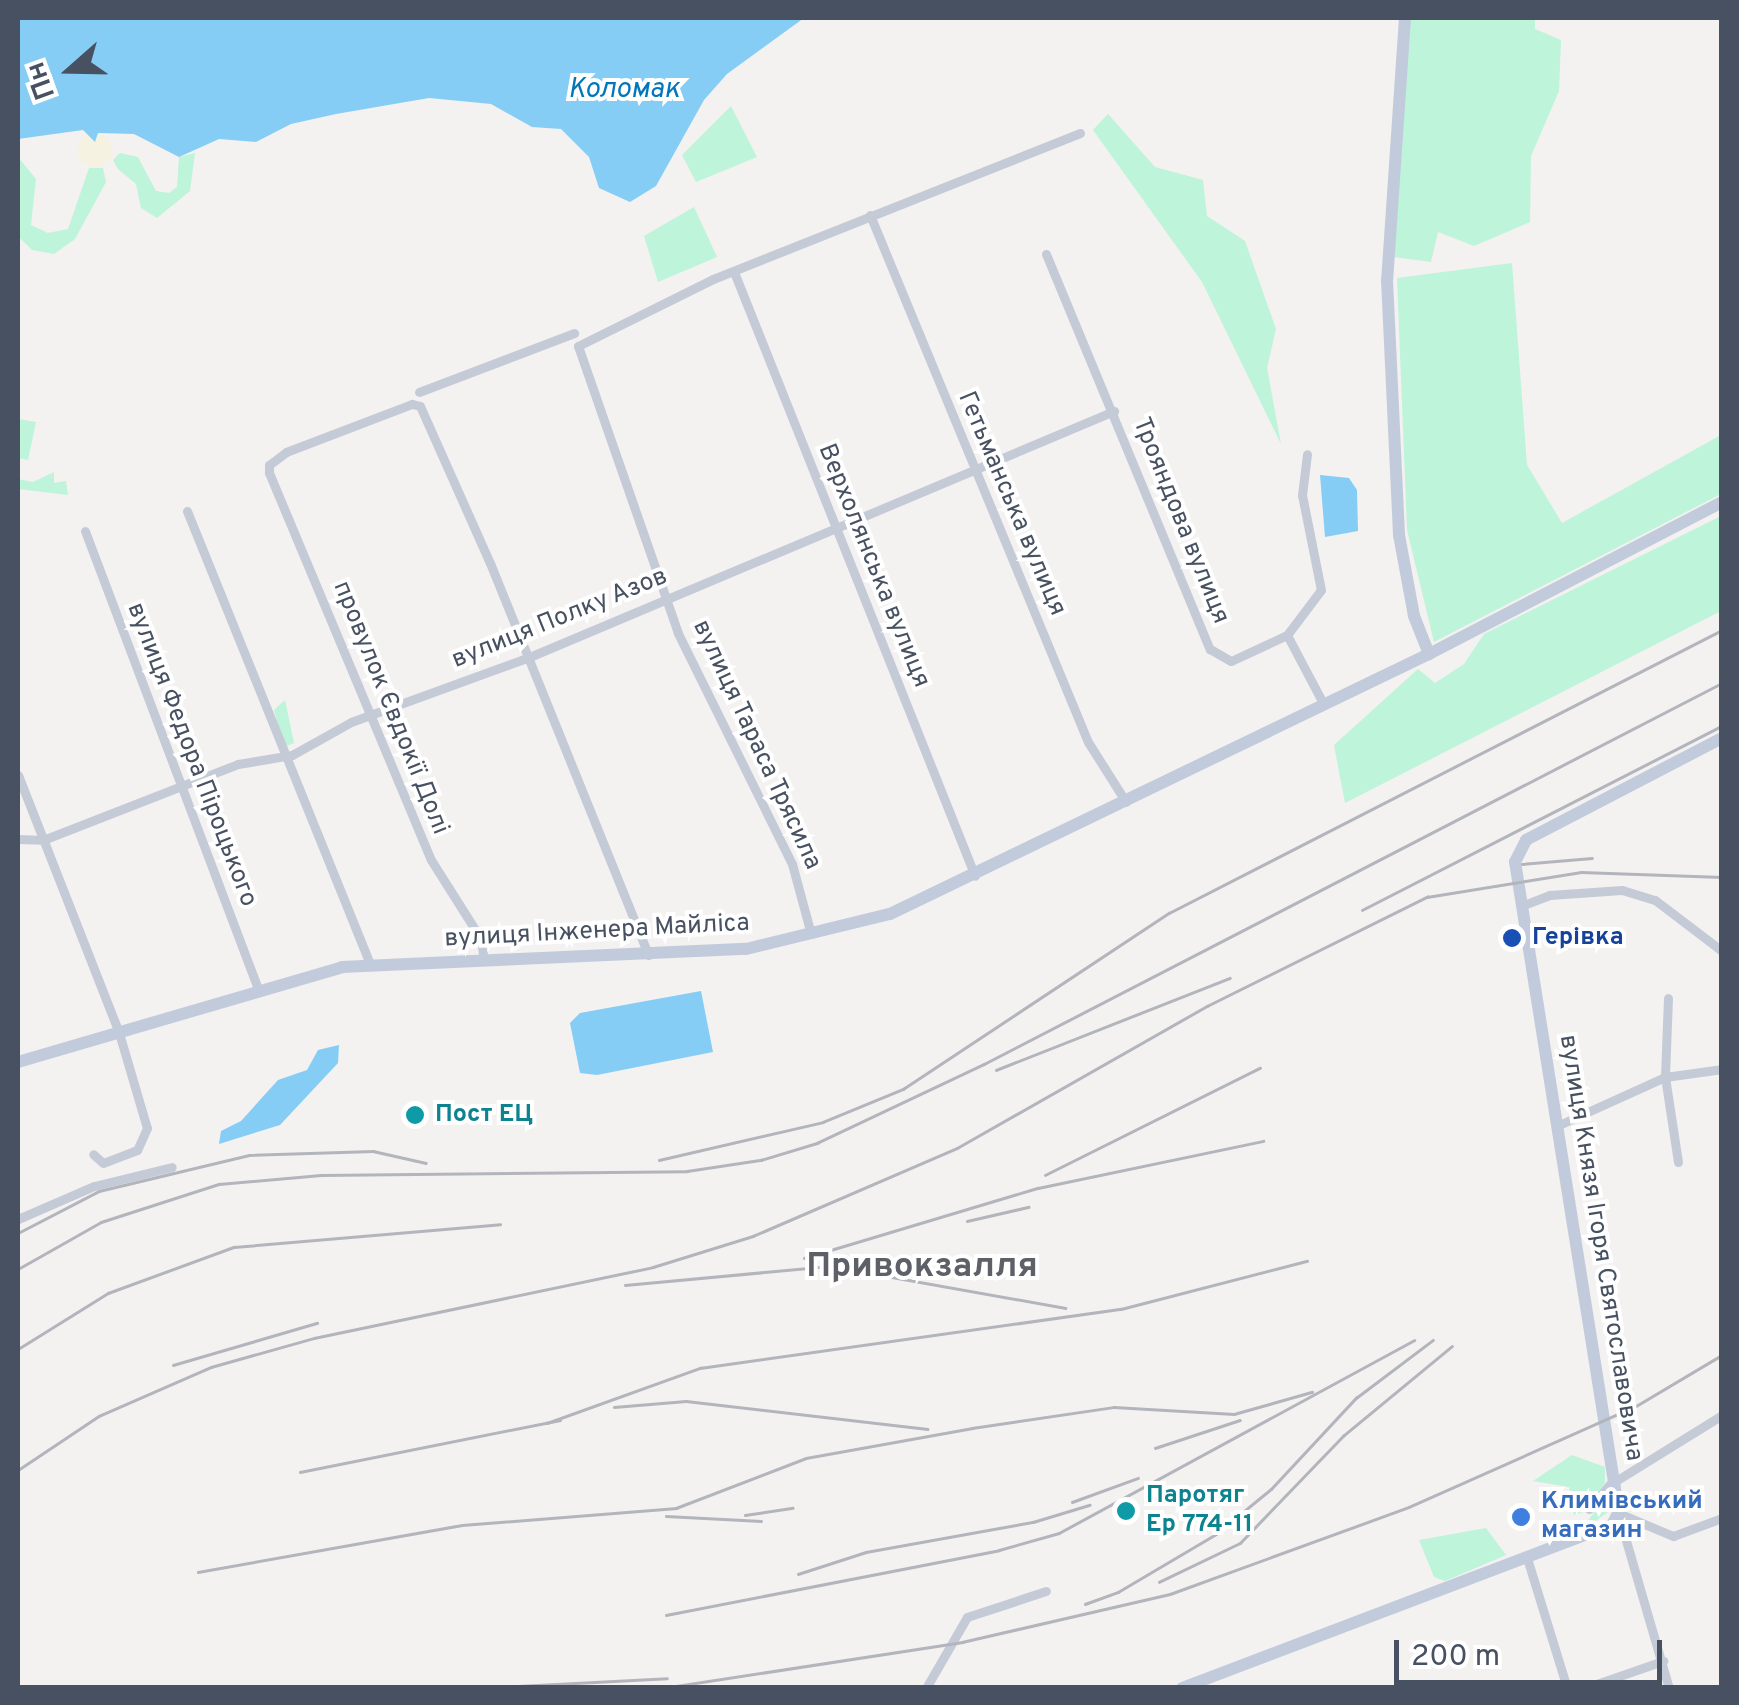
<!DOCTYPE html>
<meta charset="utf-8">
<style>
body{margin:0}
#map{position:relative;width:1739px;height:1705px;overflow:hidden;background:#f4f1f1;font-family:Overpass,sans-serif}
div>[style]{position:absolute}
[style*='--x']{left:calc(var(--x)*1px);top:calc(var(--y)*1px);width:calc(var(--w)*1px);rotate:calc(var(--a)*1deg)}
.green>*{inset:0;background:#bdf4da}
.sand>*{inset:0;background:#f5f2e1}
.round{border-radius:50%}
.water>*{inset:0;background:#86cdf5}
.street>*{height:9px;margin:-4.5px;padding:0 4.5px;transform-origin:4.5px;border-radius:4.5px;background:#c4cbd7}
.secondary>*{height:12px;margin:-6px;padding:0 6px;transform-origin:6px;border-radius:6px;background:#c2cbdb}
.rail>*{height:2.5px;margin:-1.25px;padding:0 1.25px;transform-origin:1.25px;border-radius:1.25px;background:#b3b5bc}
.dots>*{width:28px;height:28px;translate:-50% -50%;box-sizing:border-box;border:5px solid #fff;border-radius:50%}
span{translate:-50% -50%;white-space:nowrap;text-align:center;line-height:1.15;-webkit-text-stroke:8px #fff;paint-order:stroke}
.street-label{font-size:25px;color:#475161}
.transit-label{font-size:25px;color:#164399;font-weight:700}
.left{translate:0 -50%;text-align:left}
.culture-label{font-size:25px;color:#0d838f;font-weight:700}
.shop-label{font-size:25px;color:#366cbe;font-weight:700}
.water-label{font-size:28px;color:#07b;font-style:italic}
.district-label{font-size:35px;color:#5d6067;font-weight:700}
.frame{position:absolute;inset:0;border:20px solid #475161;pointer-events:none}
.north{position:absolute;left:20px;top:20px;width:100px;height:100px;-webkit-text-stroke:8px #fff;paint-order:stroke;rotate:250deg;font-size:28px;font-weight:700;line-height:40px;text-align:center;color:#475161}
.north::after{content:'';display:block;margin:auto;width:35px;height:45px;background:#475161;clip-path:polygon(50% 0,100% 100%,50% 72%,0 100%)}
.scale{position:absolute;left:1394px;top:1640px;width:268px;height:45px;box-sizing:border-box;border:5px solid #475161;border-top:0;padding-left:12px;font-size:30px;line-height:35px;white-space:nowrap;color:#475161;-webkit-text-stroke:8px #fff;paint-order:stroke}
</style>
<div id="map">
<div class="green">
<i style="clip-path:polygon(1408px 18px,1535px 18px,1535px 29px,1561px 40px,1559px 91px,1531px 156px,1530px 222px,1474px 246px,1438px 232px,1431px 262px,1394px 257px)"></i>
<i style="clip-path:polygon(731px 106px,757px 157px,696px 182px,682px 155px)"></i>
<i style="clip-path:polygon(1108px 114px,1155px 167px,1203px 180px,1207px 216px,1245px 241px,1276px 329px,1267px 368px,1281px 444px,1202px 282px,1093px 130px)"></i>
<i style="clip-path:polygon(120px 153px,138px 157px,156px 191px,169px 193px,177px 187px,179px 157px,195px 153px,190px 191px,157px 218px,141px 208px,136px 184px,118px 169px,113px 160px)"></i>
<i style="clip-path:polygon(18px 157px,36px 179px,31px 225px,48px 233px,68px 229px,89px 168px,103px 168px,106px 182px,75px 239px,54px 254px,32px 250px,19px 237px)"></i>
<i style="clip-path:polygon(694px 207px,717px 257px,658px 282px,644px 236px)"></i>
<i style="clip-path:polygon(1512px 263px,1527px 465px,1562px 523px,1721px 435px,1721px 494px,1434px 642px,1407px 530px,1397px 278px)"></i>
<i style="clip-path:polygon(18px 419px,36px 422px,28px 460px,18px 458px)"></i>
<i style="clip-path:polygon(54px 472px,54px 483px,66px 481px,68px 495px,18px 489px,18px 479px,33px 482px)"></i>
<i style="clip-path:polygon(1721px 516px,1721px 611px,1345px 803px,1334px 745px,1418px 669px,1435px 683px,1464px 664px,1484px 634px)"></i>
<i style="clip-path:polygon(285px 700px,294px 743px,284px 747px,274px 710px)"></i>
<i style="clip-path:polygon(1572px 1455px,1605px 1467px,1605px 1483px,1583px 1512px,1574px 1515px,1569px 1487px,1533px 1481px)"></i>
<i style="clip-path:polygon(1605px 1498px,1613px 1499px,1612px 1509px,1578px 1534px)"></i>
<i style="clip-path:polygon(1486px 1528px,1506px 1555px,1445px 1581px,1434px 1577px,1419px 1540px)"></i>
</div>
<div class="sand">
<i class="round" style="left:78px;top:133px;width:34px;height:34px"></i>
</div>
<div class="water">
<i style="clip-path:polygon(18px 18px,804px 18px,727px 74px,704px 100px,656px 186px,630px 202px,599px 188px,589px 157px,561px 129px,532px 127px,491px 104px,429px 98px,336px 114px,291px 124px,256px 142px,219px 139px,179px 157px,134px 134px,98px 133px,95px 142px,83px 130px,18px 139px)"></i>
<i style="clip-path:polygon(1320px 475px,1349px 478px,1357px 490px,1358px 531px,1325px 537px)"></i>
<i style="clip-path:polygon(701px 991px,713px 1052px,597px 1075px,580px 1073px,570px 1023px,580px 1013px)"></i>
<i style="clip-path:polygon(339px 1045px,338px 1063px,280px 1125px,219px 1144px,221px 1131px,241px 1121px,278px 1080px,307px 1070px,318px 1050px)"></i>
</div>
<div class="street">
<i style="--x:870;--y:215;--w:570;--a:67.53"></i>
<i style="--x:1088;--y:742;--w:71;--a:57.7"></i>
<i style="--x:1046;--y:254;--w:428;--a:67.5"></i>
<i style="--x:1210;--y:649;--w:24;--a:30"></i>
<i style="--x:1231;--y:661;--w:62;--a:-24.9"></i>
<i style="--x:1287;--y:635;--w:79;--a:62.1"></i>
<i style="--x:734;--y:272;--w:650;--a:68.25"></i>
<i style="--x:419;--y:392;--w:166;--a:-20.8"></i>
<i style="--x:187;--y:511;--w:491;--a:68"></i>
<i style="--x:85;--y:531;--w:493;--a:69.3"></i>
<i style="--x:1287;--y:635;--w:56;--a:-52.9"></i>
<i style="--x:1321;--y:590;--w:97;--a:-101.3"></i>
<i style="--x:1302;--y:495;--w:41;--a:-83"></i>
<i style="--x:18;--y:775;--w:277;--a:68.6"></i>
<i style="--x:119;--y:1033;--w:99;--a:73.6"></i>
<i style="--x:147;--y:1128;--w:24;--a:114"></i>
<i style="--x:137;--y:1150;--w:36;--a:159"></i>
<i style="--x:103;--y:1163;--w:13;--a:-138"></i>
<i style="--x:18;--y:839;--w:25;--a:2"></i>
<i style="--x:43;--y:840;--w:209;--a:-21.3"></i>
<i style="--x:238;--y:764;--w:55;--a:-9.5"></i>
<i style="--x:292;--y:755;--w:68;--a:-29.2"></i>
<i style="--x:351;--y:722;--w:187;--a:-20"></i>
<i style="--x:527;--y:658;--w:637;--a:-22.82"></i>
<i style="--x:1521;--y:906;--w:30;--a:-21"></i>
<i style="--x:1549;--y:895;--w:73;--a:-3.9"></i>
<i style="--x:1622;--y:890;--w:34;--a:17"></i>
<i style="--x:1655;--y:900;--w:84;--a:37.3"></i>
<i style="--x:811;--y:934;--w:73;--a:-105.2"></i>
<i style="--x:792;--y:864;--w:258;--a:-116.3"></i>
<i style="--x:678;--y:633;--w:304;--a:-109.2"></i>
<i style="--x:578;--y:346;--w:151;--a:-26.4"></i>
<i style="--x:713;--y:279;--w:395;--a:-21.7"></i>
<i style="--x:484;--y:961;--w:22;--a:-98"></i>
<i style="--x:481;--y:939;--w:93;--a:-122.3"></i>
<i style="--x:431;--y:860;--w:420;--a:-112.7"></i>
<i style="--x:269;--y:473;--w:8;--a:-90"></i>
<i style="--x:269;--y:465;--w:21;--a:-37"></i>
<i style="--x:286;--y:452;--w:135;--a:-20.9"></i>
<i style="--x:412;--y:404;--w:8;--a:14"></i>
<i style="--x:420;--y:406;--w:172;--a:66"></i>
<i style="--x:490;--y:563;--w:423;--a:68"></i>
<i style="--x:1668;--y:998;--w:79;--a:92.2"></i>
<i style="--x:1665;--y:1077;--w:86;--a:81.3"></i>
<i style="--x:1559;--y:1125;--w:116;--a:-24.4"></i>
<i style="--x:1665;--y:1077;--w:58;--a:-8"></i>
<i style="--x:18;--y:1219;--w:83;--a:-23.5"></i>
<i style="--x:94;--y:1186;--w:80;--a:-13.7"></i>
<i style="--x:1614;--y:1482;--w:127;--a:-31.8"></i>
<i style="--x:1589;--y:1509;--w:39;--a:-50"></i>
<i style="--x:1618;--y:1513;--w:182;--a:73.8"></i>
<i style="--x:1618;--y:1513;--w:60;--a:22.7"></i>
<i style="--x:1673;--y:1536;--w:52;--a:-20.2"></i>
<i style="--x:1527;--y:1558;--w:136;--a:72.9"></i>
<i style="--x:926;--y:1688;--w:82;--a:-60"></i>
<i style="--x:967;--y:1617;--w:83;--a:-18.2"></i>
<i style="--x:1585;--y:1688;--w:83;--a:-19.1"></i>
</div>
<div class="secondary">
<i style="--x:1405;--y:18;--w:263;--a:93.9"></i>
<i style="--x:1387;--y:280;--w:255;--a:87.3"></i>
<i style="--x:1399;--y:535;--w:82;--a:79.5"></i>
<i style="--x:1414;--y:616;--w:41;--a:68.5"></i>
<i style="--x:18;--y:1062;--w:338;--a:-16.3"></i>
<i style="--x:342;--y:967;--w:404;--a:-2.6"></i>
<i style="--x:746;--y:949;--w:148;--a:-13.7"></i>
<i style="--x:890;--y:914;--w:598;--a:-25.75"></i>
<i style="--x:1429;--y:654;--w:330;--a:-27.4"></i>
<i style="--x:1182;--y:1688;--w:460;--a:-20.8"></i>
<i style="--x:1612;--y:1525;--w:13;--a:-63"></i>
<i style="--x:1618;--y:1513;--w:31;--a:-97"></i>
<i style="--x:1614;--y:1482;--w:628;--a:-99.07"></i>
<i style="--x:1515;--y:862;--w:25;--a:-63"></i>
<i style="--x:1526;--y:840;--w:221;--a:-27.5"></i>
</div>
<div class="rail">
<i style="--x:1522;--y:864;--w:70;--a:-4.9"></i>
<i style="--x:1362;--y:910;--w:404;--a:-27.1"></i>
<i style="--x:996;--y:1070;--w:251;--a:-21.5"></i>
<i style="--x:659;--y:1160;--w:168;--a:-13"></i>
<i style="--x:823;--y:1122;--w:87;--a:-22.4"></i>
<i style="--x:903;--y:1089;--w:319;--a:-33.5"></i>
<i style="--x:1169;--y:913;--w:621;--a:-27.1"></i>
<i style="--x:1045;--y:1175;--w:240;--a:-26.5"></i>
<i style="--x:967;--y:1221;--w:63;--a:-12.9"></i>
<i style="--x:18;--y:1233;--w:91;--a:-27.4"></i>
<i style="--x:99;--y:1191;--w:154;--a:-13.5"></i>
<i style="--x:249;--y:1155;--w:124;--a:-1.8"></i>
<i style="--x:373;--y:1151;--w:54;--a:12.8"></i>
<i style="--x:804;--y:1258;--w:244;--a:-16.7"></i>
<i style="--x:1038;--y:1188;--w:230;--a:-11.8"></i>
<i style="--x:18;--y:1269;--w:95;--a:-29.5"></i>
<i style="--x:101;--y:1222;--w:124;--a:-17.9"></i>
<i style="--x:219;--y:1184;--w:102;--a:-5"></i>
<i style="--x:321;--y:1175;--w:366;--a:-0.6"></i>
<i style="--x:687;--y:1171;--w:75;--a:-8.5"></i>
<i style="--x:761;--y:1160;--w:59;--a:-16.9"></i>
<i style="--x:817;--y:1143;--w:185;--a:-25.3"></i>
<i style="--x:984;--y:1064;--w:831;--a:-27.31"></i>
<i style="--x:625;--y:1285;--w:206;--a:-5.3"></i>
<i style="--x:830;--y:1266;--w:239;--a:10.1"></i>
<i style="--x:18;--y:1349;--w:106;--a:-31.9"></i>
<i style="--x:108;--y:1293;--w:134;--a:-20.1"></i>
<i style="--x:234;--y:1247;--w:267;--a:-4.9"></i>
<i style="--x:173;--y:1365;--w:150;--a:-16.3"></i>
<i style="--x:614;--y:1407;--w:72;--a:-4.8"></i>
<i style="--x:686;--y:1401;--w:243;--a:6.6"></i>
<i style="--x:547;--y:1423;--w:163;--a:-19.8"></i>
<i style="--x:700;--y:1368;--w:425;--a:-8"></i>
<i style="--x:1121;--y:1309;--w:192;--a:-14.5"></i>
<i style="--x:1155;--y:1448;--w:89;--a:-18.2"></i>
<i style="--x:18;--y:1470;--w:97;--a:-33.7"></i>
<i style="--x:99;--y:1416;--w:122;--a:-23.6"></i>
<i style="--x:211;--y:1367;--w:107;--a:-15.7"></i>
<i style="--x:314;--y:1338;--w:346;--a:-11.8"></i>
<i style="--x:653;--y:1267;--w:105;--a:-17.2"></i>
<i style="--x:753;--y:1236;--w:222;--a:-23.3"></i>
<i style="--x:957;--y:1148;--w:288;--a:-29.6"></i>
<i style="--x:1207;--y:1006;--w:246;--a:-26.4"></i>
<i style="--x:1427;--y:897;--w:156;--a:-9.2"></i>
<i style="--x:1581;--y:872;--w:141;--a:2"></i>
<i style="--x:300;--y:1472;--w:265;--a:-11.3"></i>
<i style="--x:1072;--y:1502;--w:70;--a:-20"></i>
<i style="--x:745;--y:1515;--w:48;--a:-8.5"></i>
<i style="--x:666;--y:1516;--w:95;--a:3"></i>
<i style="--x:198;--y:1572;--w:268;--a:-10.1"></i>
<i style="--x:462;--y:1525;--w:215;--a:-4.5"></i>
<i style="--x:676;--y:1508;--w:139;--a:-21"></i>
<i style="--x:806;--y:1458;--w:169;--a:-10.2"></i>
<i style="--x:972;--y:1428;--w:144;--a:-8.4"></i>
<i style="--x:1114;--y:1407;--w:120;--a:3.3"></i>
<i style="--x:1234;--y:1414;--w:81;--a:-15.8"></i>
<i style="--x:798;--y:1574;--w:71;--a:-17.9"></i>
<i style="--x:866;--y:1552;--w:170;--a:-10.2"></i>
<i style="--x:1033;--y:1522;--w:59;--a:-16.9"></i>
<i style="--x:1159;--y:1582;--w:90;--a:-25.7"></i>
<i style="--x:1240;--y:1543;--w:149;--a:-46.1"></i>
<i style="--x:1343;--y:1436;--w:141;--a:-39.5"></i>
<i style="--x:1085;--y:1604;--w:35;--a:-20"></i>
<i style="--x:1118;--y:1592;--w:114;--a:-30.6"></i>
<i style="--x:1216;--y:1534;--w:71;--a:-39.3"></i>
<i style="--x:1271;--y:1489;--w:125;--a:-47"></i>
<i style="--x:1356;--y:1398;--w:96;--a:-37"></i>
<i style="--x:666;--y:1615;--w:339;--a:-11"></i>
<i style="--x:999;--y:1550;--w:62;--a:-15.8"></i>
<i style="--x:1059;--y:1533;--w:404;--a:-28.5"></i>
<i style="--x:479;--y:1688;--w:188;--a:-3"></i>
<i style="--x:663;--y:1688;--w:303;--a:-8.7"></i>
<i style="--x:962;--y:1642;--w:213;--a:-13"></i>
<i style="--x:1170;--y:1594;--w:254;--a:-20"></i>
<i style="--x:1409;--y:1507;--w:248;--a:-24"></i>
<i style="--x:1636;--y:1406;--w:100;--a:-30.7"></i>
</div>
<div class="dots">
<i style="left:1512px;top:938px;background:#1a4fb4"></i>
<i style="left:415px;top:1115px;background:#0f9aa8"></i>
<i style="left:1126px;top:1511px;background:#0f9aa8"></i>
<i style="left:1521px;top:1517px;background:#3f7fe0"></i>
</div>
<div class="street-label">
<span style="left:1011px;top:504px;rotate:67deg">Гетьманська вулиця</span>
<span style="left:1180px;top:521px;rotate:68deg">Трояндова вулиця</span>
<span style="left:873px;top:566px;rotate:68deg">Верхолянська вулиця</span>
<span style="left:560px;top:619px;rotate:-22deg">вулиця Полку Азов</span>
<span style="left:390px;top:708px;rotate:68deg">провулок Євдокії Долі</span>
<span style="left:756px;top:745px;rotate:65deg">вулиця Тараса Трясила</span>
<span style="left:191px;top:755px;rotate:69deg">вулиця Федора Піроцького</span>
<span style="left:597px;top:932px;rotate:-3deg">вулиця Інженера Майліса</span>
<span style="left:1600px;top:1248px;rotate:81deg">вулиця Князя Ігоря Святославовича</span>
</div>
<div class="transit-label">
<span class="left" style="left:1532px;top:938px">Герівка</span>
</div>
<div class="culture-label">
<span class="left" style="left:435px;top:1115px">Пост ЕЦ</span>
<span class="left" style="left:1146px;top:1511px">Паротяг<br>Ер 774-11</span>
</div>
<div class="shop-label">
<span class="left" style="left:1541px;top:1517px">Климівський<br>магазин</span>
</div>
<div class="water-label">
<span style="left:624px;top:90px">Коломак</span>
</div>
<div class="district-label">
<span style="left:922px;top:1267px">Привокзалля</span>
</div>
<div class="frame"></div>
<div class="north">Пн</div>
<div class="scale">200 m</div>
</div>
